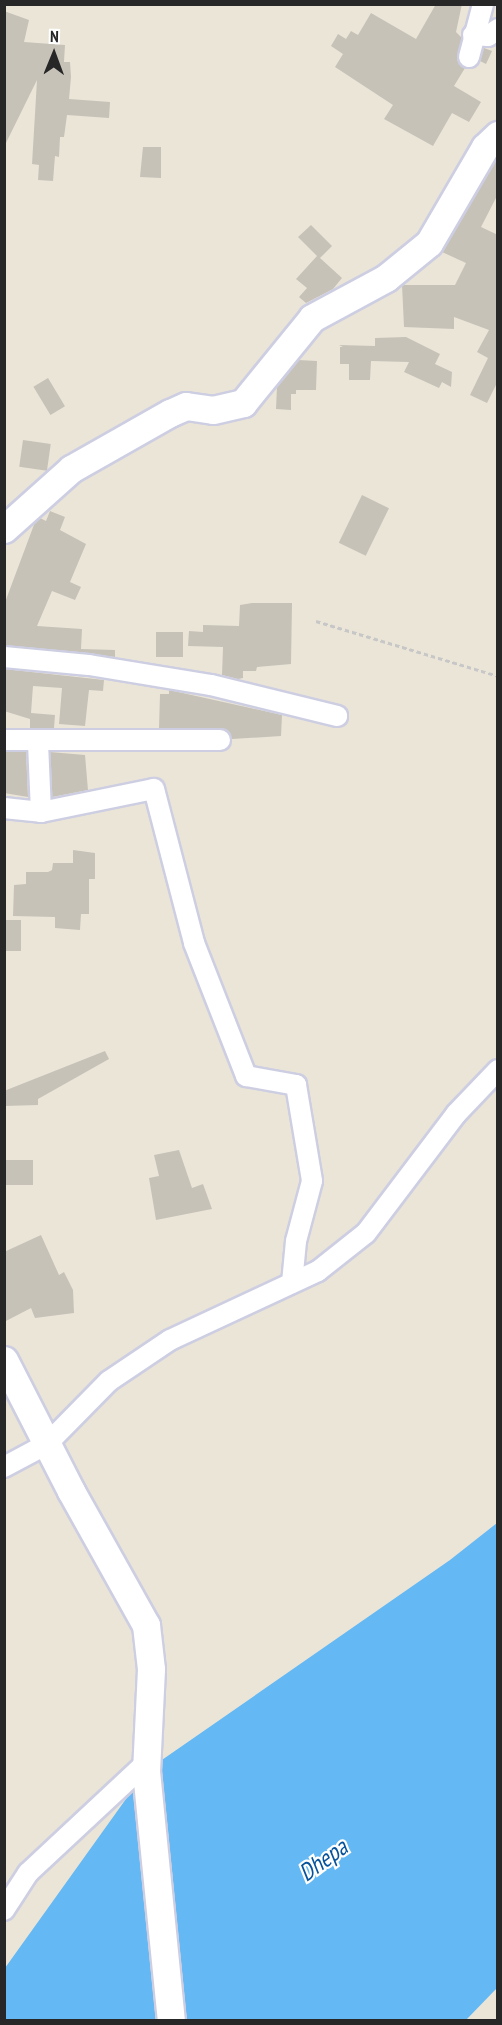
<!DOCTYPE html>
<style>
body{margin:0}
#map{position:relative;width:502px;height:2025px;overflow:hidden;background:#ebe5d8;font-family:"PT Sans Narrow",sans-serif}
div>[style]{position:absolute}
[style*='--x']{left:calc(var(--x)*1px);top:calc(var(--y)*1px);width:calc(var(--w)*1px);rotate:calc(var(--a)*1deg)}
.water>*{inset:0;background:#64b8f3}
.building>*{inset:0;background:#c6c2b8;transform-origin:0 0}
.path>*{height:3px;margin-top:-1.5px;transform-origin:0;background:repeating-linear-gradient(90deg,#c7c7c7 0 4.5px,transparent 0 7.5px)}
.roads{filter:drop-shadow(2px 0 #cdcee2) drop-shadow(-2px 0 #cdcee2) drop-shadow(0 2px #cdcee2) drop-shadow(0 -2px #cdcee2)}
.street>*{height:20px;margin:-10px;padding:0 10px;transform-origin:10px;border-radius:10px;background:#fff}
.secondary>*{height:27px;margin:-13.5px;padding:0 13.5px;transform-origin:13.5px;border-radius:13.5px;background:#fff}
span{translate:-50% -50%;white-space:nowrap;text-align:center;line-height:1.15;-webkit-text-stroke:4.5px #fff;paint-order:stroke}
.water-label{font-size:24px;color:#07539b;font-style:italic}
.frame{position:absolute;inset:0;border:6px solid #272727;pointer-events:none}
.north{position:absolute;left:24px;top:24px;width:60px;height:60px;-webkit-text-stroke:4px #fff;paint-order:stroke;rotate:1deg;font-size:16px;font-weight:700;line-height:24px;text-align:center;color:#272727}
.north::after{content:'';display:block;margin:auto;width:21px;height:27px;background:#272727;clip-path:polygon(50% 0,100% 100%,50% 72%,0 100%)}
</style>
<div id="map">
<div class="water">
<i style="clip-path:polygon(497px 1523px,497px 1988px,466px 2020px,5px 2020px,5px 1968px,146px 1771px,450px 1560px)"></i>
</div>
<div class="building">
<i style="clip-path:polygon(436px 4px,462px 4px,456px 32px,462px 38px,457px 60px,465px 68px,454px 86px,481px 102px,469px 122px,452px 113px,433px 146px,384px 119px,393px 105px,335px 67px,343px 54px,331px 46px,338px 34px,346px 39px,351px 31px,358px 35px,371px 13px,416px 39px)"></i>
<i style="clip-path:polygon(4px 11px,29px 20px,24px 42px,65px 45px,64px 62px,70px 62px,71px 77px,69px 99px,110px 102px,109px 118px,67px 115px,64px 137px,60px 137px,59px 157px,55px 156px,53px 181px,38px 180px,39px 165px,32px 164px,37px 80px,4px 147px)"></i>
<i style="clip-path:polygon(484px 48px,492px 51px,486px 64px,480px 61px)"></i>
<i style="clip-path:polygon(143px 147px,161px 147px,161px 178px,140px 177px)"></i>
<i style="clip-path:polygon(498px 157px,498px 194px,481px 227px,498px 235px,498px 381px,487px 403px,470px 395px,488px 358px,477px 352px,489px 330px,454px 317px,454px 329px,404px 327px,402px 285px,455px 285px,466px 263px,442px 252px)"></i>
<i style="clip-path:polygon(311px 225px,332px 246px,320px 258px,342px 278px,333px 289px,306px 303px,299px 297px,307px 288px,296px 279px,317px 256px,298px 237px)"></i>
<i style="clip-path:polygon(406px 337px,440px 354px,435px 364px,452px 372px,451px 387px,442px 382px,439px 388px,404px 372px,409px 362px,371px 361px,370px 380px,349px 380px,349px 364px,340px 364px,340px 347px,343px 347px,339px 345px,375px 346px,375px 338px)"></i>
<i style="clip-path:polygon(298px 360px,317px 361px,316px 390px,296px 390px,296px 394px,291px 394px,291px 410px,276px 409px,277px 386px)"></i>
<i style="left:48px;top:378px;width:33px;height:17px;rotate:59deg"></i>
<i style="left:23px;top:440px;width:28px;height:27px;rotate:8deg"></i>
<i style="left:362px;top:495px;width:30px;height:53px;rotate:26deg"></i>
<i style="clip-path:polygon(50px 511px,65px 517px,60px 530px,86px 544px,70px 582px,81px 587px,75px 600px,52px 591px,37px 626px,82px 629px,81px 649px,115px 650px,115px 657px,4px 645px,4px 605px,35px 522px,40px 518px,46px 521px)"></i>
<i style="clip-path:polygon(252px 603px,292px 603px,291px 664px,257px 667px,256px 671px,243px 671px,243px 678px,238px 679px,222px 675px,223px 647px,188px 646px,189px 631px,203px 632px,203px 625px,239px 626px,240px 605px)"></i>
<i style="left:156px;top:632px;width:27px;height:25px"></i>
<i style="clip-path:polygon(4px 669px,104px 680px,103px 691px,89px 690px,85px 726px,59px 724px,62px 688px,33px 686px,31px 713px,55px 715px,54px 728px,30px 728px,30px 719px,4px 711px)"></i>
<i style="clip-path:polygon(169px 690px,282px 715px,281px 736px,232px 739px,221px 728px,159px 728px,160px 694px,169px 694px)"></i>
<i style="clip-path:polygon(5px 752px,26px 752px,28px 797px,4px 793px)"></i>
<i style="clip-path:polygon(50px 752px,85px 755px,88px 790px,52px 797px)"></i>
<i style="clip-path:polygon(73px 850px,95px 853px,95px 879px,89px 879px,89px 914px,81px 914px,80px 930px,55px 928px,55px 917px,13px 916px,14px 885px,26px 884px,26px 872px,48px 872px,52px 870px,53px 863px,73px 863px)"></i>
<i style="left:4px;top:920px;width:17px;height:31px"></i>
<i style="clip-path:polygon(105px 1051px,109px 1059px,38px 1099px,38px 1105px,4px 1106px,4px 1091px)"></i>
<i style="clip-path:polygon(179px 1150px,192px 1188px,203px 1184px,212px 1209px,156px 1220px,149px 1178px,159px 1176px,154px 1155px)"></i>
<i style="left:4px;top:1160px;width:29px;height:25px"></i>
<i style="clip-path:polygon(41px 1235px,59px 1275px,64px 1272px,73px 1290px,74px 1313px,35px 1318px,31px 1308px,4px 1322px,4px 1252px)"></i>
</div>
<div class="path">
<i style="--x:316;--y:621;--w:190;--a:16.8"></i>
</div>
<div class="roads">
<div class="street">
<i style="--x:473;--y:35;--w:15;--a:4"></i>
<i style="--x:488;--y:36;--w:12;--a:-35"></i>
<i style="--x:469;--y:57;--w:55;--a:-75.2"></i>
<i style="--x:4;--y:657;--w:85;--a:5.4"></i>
<i style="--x:89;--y:665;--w:124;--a:9.3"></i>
<i style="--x:211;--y:685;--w:130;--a:13.8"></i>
<i style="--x:4;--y:740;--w:216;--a:0"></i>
<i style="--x:38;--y:743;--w:69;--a:87.5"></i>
<i style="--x:4;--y:808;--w:37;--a:6"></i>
<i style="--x:41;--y:812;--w:115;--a:-11.5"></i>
<i style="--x:154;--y:789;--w:159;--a:75.4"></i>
<i style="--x:194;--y:943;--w:143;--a:68.6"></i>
<i style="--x:246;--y:1076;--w:51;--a:10.2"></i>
<i style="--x:296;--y:1085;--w:97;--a:80.5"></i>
<i style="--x:312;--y:1181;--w:62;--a:104.9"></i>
<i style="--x:296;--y:1241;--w:42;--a:95.4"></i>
<i style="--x:4;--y:1467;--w:49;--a:-28.1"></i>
<i style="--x:47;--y:1444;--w:88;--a:-45.5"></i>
<i style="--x:109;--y:1381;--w:73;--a:-33.9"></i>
<i style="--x:170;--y:1340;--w:163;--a:-25"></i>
<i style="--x:318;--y:1271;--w:61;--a:-38.4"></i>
<i style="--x:366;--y:1233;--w:149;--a:-52.9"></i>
<i style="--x:456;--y:1114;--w:61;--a:-46.3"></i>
<i style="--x:4;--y:1910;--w:44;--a:-57"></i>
<i style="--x:28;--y:1873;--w:164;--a:-43"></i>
</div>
<div class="secondary">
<i style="--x:4;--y:529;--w:90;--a:-41.8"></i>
<i style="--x:71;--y:469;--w:114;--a:-29.5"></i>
<i style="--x:170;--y:413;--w:17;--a:-24"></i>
<i style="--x:186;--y:406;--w:27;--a:8"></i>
<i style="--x:213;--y:410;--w:31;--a:-13"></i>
<i style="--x:243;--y:403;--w:109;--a:-50.9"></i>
<i style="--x:312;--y:318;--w:84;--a:-28.4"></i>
<i style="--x:386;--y:278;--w:55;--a:-39.1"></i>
<i style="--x:429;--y:243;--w:111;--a:-59.7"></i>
<i style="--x:485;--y:147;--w:18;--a:-43"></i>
<i style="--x:4;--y:1360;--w:147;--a:62.9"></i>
<i style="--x:71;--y:1491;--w:154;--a:60.8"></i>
<i style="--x:146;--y:1625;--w:44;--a:83.5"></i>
<i style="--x:151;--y:1669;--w:102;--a:92.8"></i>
<i style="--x:146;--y:1771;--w:250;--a:84.3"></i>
</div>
</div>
<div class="water-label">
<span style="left:323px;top:1860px;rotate:-36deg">Dhepa</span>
</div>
<div class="frame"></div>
<div class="north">N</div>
</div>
